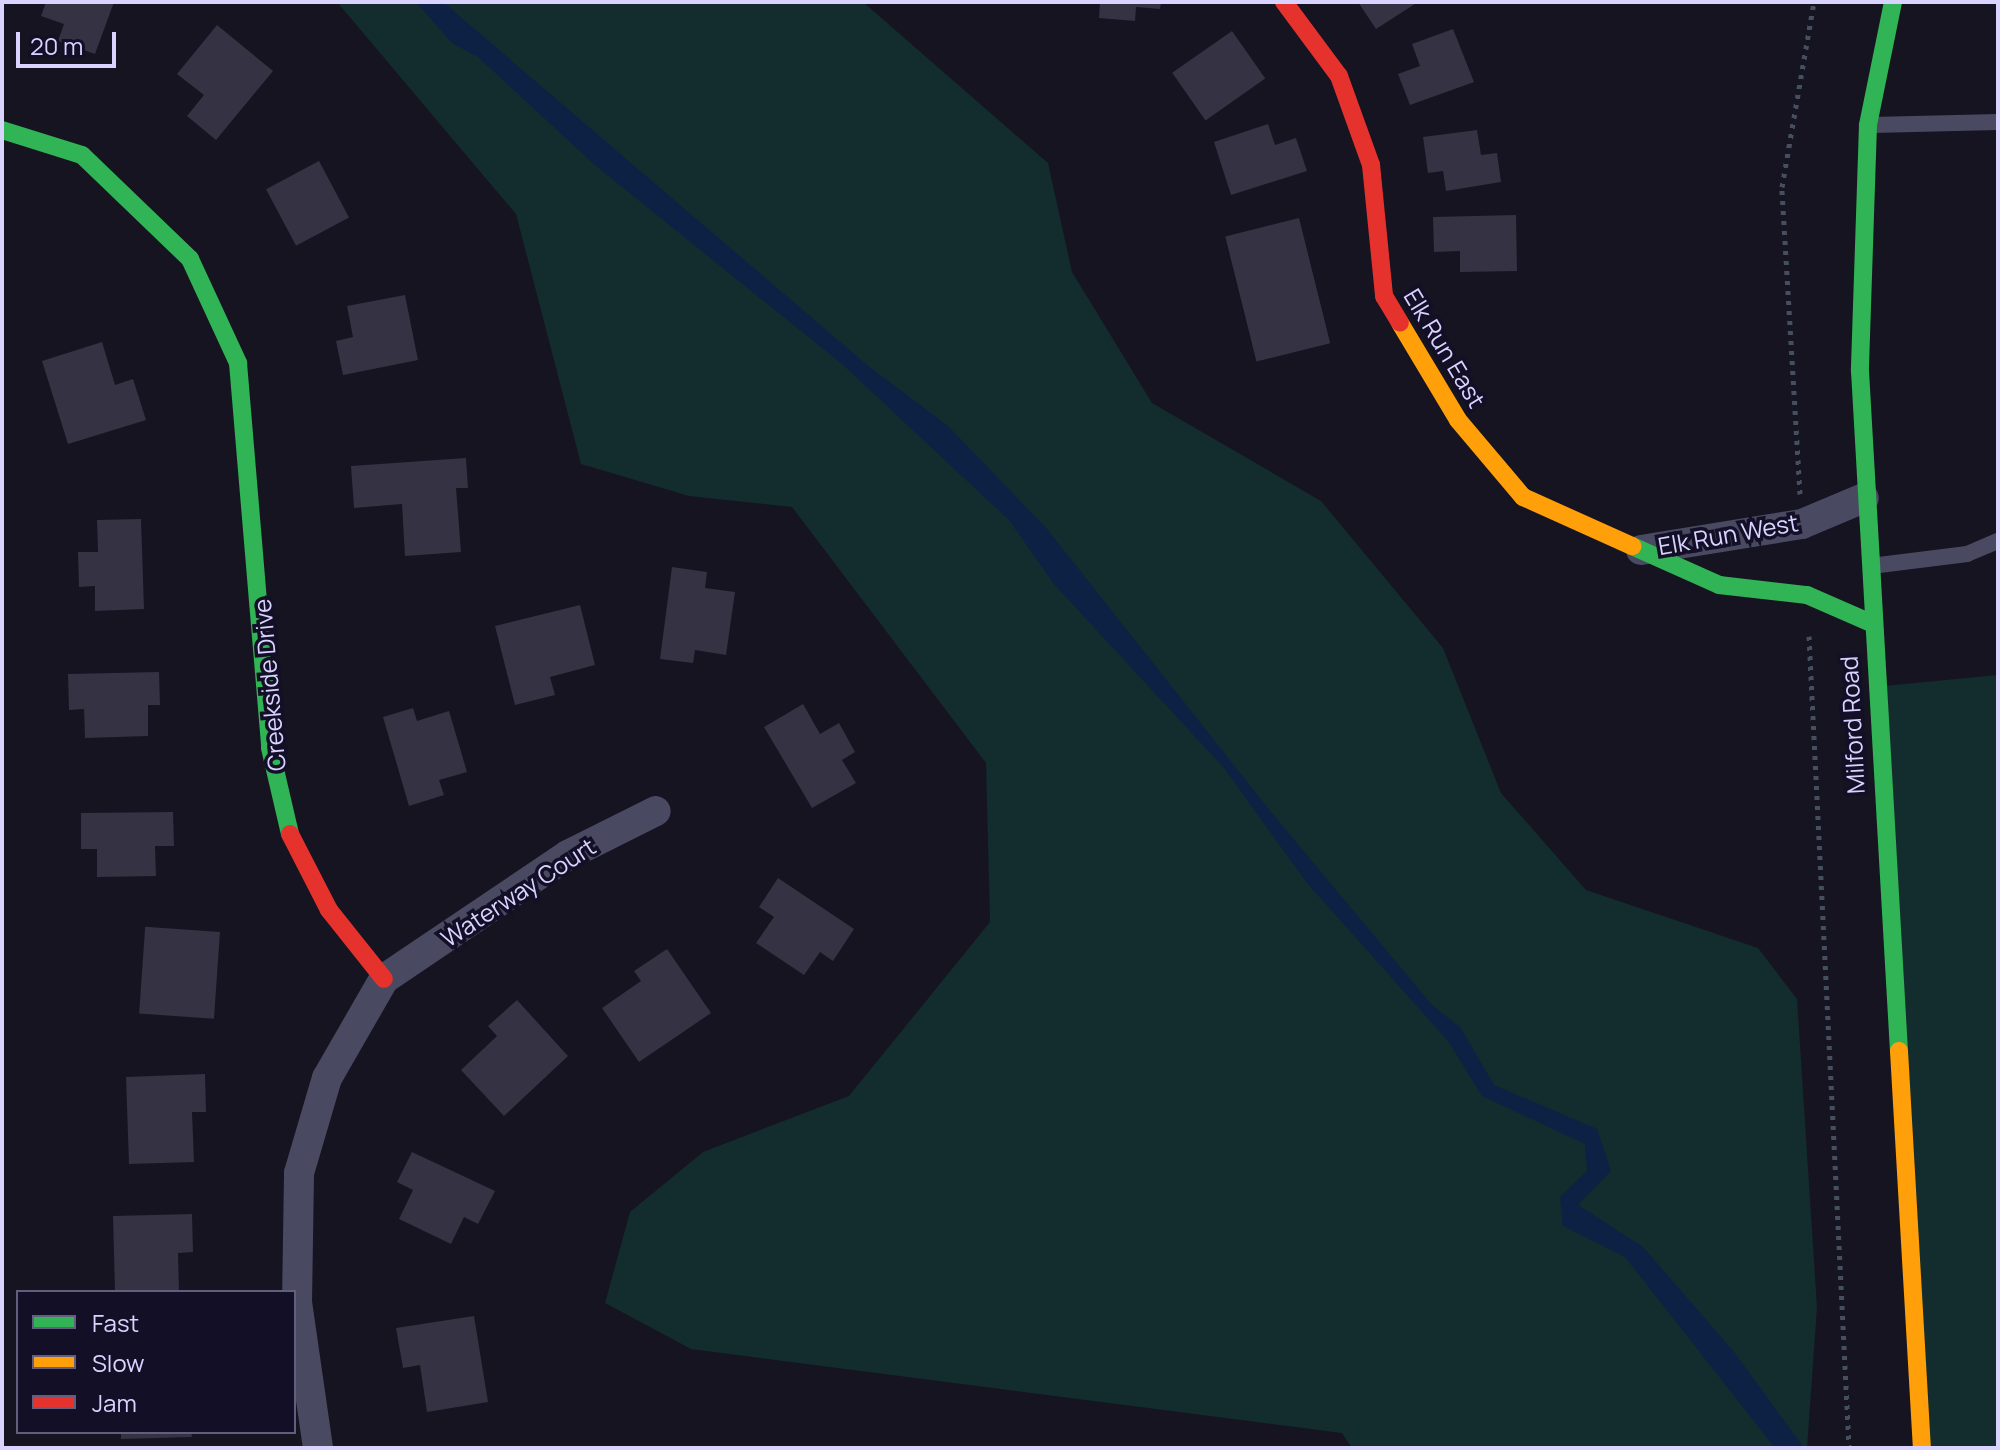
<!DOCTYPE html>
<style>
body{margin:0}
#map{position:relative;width:2000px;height:1450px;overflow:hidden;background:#161421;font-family:Manrope,sans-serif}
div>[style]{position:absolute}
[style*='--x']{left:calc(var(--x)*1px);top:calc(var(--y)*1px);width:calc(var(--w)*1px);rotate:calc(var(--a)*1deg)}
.green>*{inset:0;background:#132c2d}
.water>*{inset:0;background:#0d2144}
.building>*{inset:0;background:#343243;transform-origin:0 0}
.path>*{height:5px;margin-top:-2.5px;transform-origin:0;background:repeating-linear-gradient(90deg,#44505f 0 4px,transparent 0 10px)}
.lane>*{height:16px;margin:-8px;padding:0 8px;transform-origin:8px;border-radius:8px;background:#4a4962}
.street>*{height:30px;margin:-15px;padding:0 15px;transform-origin:15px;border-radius:15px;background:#4a4962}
.fast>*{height:18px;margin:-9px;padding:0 9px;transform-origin:9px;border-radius:9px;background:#30b455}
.slow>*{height:18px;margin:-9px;padding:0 9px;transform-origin:9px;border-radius:9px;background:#ff9f0a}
.jam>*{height:18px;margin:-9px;padding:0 9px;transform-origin:9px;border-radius:9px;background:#e5322d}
span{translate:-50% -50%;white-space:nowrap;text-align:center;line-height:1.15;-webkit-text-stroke:7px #130f26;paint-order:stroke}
.street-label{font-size:24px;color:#d9d4ff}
.frame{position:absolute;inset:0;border:4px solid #d9d4ff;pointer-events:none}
.legend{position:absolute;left:16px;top:1290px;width:280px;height:144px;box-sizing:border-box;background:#130f26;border:2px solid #625e7d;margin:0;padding:10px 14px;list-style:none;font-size:24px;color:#d9d4ff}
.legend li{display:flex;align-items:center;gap:16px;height:40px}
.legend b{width:40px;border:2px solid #625e7d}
.scale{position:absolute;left:16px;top:32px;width:100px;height:36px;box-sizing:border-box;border:4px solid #d9d4ff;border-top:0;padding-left:10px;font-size:24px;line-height:28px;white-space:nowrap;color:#d9d4ff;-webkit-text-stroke:6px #130f26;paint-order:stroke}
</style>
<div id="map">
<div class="green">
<i style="clip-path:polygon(337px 2px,863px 2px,1048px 163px,1072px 272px,1152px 403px,1321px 501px,1443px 648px,1501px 793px,1586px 890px,1758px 948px,1797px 999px,1817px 1307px,1807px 1448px,1352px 1448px,1342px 1433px,691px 1349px,605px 1303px,630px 1212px,703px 1152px,849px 1096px,990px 922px,986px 763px,792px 507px,689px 496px,581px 464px,516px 214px)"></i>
<i style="clip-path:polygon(1998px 675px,1998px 1448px,1922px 1448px,1873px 687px)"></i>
</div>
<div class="water">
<i style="clip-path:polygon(416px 2px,443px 2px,867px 365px,948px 426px,1047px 529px,1271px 812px,1432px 1005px,1461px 1028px,1494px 1085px,1597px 1129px,1611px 1171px,1578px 1205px,1643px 1247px,1734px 1352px,1804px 1448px,1775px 1448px,1625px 1257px,1563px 1226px,1560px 1197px,1587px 1171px,1585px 1144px,1482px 1096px,1448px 1041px,1307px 883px,1224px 768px,1054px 584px,1009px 520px,842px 364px,596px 166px,478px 57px,452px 43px)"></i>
</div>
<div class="building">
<i style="clip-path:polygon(46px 2px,114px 2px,95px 54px,58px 41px,64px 24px,41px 16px)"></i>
<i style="clip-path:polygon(1100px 2px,1161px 2px,1160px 9px,1136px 7px,1135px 21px,1099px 18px)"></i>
<i style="clip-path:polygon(1358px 2px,1418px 2px,1376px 29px)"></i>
<i style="clip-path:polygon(217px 25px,273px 71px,216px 140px,187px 116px,204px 95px,177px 74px)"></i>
<i style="clip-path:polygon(1453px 29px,1474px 82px,1410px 105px,1398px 74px,1420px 66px,1412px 44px)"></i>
<i style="left:1232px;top:31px;width:58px;height:73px;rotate:55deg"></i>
<i style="clip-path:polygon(1268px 124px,1275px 145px,1296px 138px,1307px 171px,1231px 195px,1214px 142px)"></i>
<i style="clip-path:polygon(1477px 130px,1481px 155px,1497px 153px,1501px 182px,1446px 191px,1443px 171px,1428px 173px,1423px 137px)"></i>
<i style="left:319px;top:161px;width:64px;height:60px;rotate:62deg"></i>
<i style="clip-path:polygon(1516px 215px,1517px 271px,1460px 272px,1460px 251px,1434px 252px,1433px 217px)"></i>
<i style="left:1299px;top:218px;width:129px;height:76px;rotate:76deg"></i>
<i style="clip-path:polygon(405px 295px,418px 360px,343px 375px,336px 341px,353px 337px,347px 306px)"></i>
<i style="clip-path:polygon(102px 342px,115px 385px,133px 379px,146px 420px,68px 444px,42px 361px)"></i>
<i style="clip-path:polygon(466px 458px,468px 488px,456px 488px,461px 552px,405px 556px,402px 504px,354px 508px,351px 466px)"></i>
<i style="clip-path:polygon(141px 519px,144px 609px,95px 611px,95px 586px,79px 587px,78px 552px,98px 552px,97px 520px)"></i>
<i style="clip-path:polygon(672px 567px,707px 572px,705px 588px,735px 592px,726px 655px,695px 650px,693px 663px,660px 659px)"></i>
<i style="clip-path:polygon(580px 605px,595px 665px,550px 677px,555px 695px,515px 705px,495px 626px)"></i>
<i style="clip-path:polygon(159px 672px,160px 705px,148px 705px,148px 736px,85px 738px,84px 709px,69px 710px,68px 674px)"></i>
<i style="clip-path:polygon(803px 704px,820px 734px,839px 723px,855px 752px,842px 760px,856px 783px,812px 808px,764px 727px)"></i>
<i style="clip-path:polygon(413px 708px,417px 721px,449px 711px,467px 772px,439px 780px,444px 795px,409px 806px,383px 717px)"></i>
<i style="clip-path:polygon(173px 812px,174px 846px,155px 846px,156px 876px,97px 877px,97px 849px,81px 849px,81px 813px)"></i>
<i style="clip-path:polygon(778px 878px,854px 929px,833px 961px,820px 952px,804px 975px,756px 943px,774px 917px,759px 907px)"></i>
<i style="left:220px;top:932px;width:87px;height:75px;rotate:94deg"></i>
<i style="clip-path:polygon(667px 949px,711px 1013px,639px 1062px,602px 1008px,641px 981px,634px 971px)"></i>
<i style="clip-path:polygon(517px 1000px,568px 1056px,504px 1116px,461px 1070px,497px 1036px,488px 1026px)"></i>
<i style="clip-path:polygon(205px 1074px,206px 1112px,192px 1112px,194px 1162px,129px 1164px,126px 1077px)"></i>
<i style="clip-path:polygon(412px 1152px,495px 1191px,478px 1224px,464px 1217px,451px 1244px,399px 1219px,413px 1190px,397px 1182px)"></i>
<i style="clip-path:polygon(192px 1214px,193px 1252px,178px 1253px,179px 1292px,115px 1292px,113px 1216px)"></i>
<i style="clip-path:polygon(474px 1316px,488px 1402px,427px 1412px,420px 1365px,403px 1368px,396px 1328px)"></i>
<i style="clip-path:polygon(121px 1432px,191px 1432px,192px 1437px,121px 1439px)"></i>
</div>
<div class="path">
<i style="--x:1800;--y:494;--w:308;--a:-93.4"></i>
<i style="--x:1782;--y:187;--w:188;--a:-80.2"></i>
<i style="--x:1809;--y:636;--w:813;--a:87.18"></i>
</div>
<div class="lane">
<i style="--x:1872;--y:125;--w:126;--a:-1.4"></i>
<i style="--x:1871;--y:566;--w:97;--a:-7.1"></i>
<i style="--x:1967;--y:554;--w:34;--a:-23"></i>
</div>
<div class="street">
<i style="--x:1641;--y:550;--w:163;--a:-9.2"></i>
<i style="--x:1802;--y:524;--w:67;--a:-22.8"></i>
<i style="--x:318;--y:1448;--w:148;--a:-98.2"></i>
<i style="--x:297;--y:1302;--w:129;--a:-89.1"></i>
<i style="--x:299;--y:1173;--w:99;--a:-73.6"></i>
<i style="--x:327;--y:1078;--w:114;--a:-60.1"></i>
<i style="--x:384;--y:979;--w:222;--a:-34"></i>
<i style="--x:568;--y:855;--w:98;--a:-26.6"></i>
</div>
<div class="fast">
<i style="--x:1893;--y:2;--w:126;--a:101.5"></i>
<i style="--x:1868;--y:125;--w:246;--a:91.9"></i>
<i style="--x:1860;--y:371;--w:681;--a:86.72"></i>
<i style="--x:2;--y:130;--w:84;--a:17.4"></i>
<i style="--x:82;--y:155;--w:150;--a:43.9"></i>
<i style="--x:190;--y:259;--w:115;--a:65.2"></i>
<i style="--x:238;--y:363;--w:386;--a:85.2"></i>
<i style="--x:270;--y:748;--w:88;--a:76.9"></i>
<i style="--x:1632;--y:546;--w:95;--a:24.1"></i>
<i style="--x:1719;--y:585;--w:89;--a:6.5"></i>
<i style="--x:1807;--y:595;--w:70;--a:23.6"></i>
</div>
<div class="slow">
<i style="--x:1400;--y:323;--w:113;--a:59.1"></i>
<i style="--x:1458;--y:420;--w:101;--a:49.8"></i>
<i style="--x:1523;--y:497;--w:120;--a:24.2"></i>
<i style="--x:1899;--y:1051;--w:398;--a:86.7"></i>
</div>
<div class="jam">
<i style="--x:1284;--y:2;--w:92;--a:53.4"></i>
<i style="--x:1339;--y:76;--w:95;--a:70.2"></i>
<i style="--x:1371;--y:165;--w:132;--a:84.3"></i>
<i style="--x:1384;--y:296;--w:31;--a:59"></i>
<i style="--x:290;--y:834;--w:85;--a:62.8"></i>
<i style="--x:329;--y:910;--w:88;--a:51.4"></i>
</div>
<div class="street-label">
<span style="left:1445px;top:348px;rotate:59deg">Elk Run East</span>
<span style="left:1728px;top:534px;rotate:-10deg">Elk Run West</span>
<span style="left:269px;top:685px;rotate:-95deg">Creekside Drive</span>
<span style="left:1852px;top:725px;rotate:-93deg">Milford Road</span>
<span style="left:518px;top:892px;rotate:-33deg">Waterway Court</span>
</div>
<div class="frame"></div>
<ul class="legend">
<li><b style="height:10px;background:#30b455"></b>Fast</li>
<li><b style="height:10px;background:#ff9f0a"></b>Slow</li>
<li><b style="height:10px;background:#e5322d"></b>Jam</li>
</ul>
<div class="scale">20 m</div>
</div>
